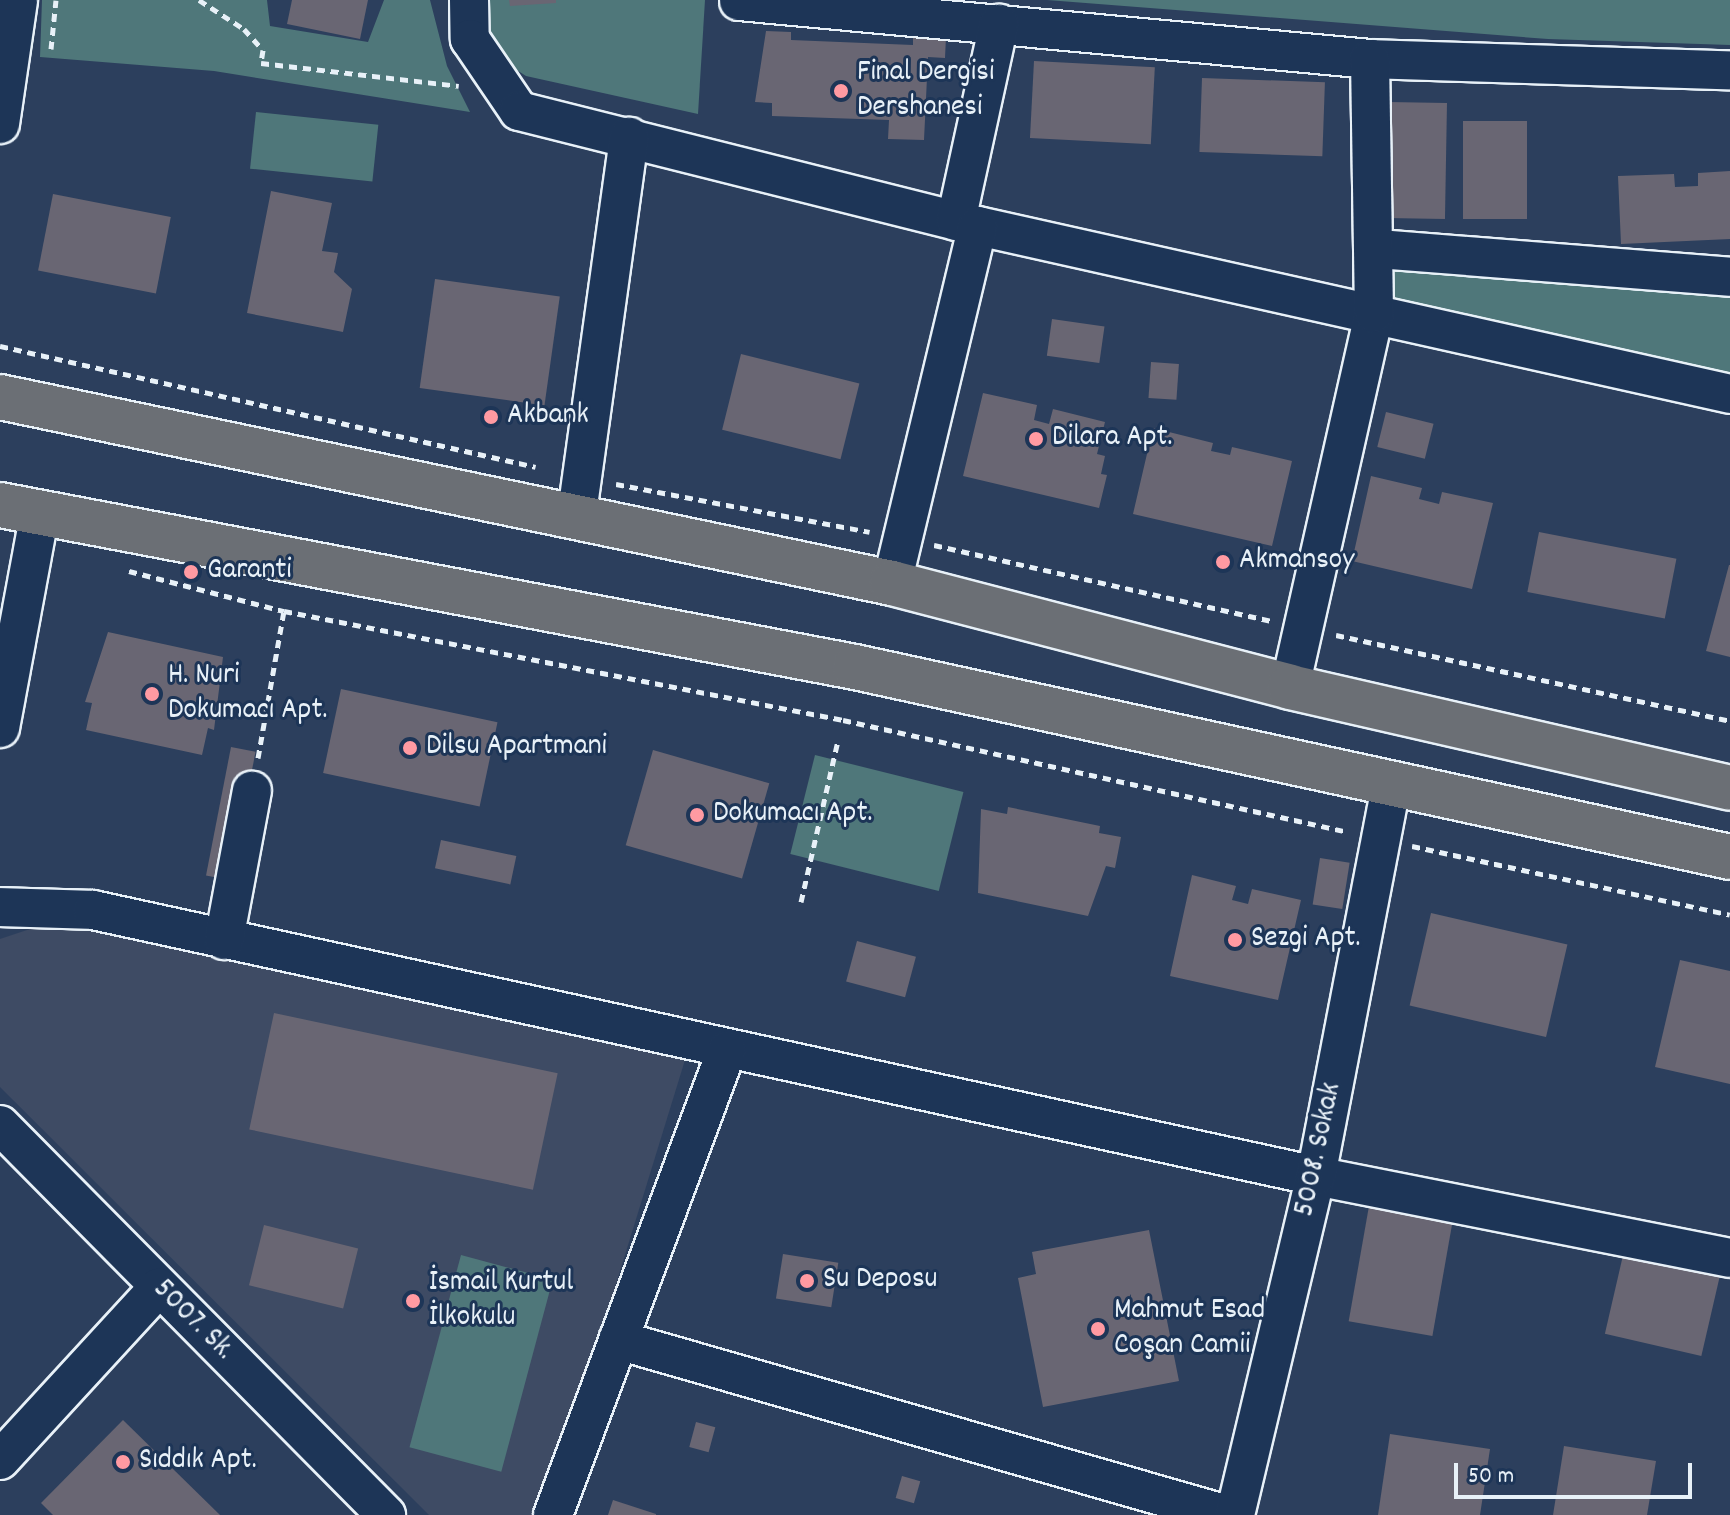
<!DOCTYPE html>
<meta charset="utf-8">
<style>
body{margin:0}
#map{position:relative;width:1730px;height:1515px;overflow:hidden;background:#2c3f5d;font-family:Dekko,sans-serif}
div>[style]{position:absolute}
[style*='--x']{left:calc(var(--x)*1px);top:calc(var(--y)*1px);width:calc(var(--w)*1px);rotate:calc(var(--a)*1deg)}
.built>*{inset:0;background:#3e4b64}
.green>*{inset:0;background:#4f777a;transform-origin:0 0}
.building>*{inset:0;background:#696673;transform-origin:0 0}
.path>*{height:5px;margin-top:-2.5px;transform-origin:0;background:repeating-linear-gradient(90deg,#e8f1f8 0 8px,transparent 0 14px)}
.roads{filter:drop-shadow(2px 0 #e8f1f8) drop-shadow(-2px 0 #e8f1f8) drop-shadow(0 2px #e8f1f8) drop-shadow(0 -2px #e8f1f8)}
.minor>*{height:38px;margin:-19px;padding:0 19px;transform-origin:19px;border-radius:19px;background:#1d3557}
.major>*{height:44px;margin:-22px;padding:0 22px;transform-origin:22px;border-radius:22px;background:#6b6f75}
.dots>*{width:22px;height:22px;translate:-50% -50%;box-sizing:border-box;border:4px solid #1d3557;border-radius:50%}
span{translate:-50% -50%;white-space:nowrap;text-align:center;line-height:1.15;-webkit-text-stroke:6px #1d3557;paint-order:stroke}
.poi-label{font-size:30px;color:#e8f1f8}
.left{translate:0 -50%;text-align:left}
.street-label{font-size:30px;color:#e8f1f8}
.scale{position:absolute;left:1454px;top:1463px;width:238px;height:36px;box-sizing:border-box;border:4px solid #e8f1f8;border-top:0;padding-left:10px;font-size:24px;line-height:28px;white-space:nowrap;color:#e8f1f8;-webkit-text-stroke:6px #1d3557;paint-order:stroke}
</style>
<div id="map">
<div class="built">
<i style="clip-path:polygon(39px 926px,101px 928px,685px 1060px,545px 1515px,429px 1515px,0 1087px,0 939px)"></i>
</div>
<div class="green">
<i style="clip-path:polygon(42px 0,267px 0,270px 26px,368px 42px,384px 0,430px 0,447px 66px,470px 112px,214px 71px,40px 57px)"></i>
<i style="clip-path:polygon(489px 0,705px 0,698px 114px,526px 76px,503px 61px,489px 35px)"></i>
<i style="clip-path:polygon(1047px 0,1730px 0,1730px 45px,1548px 39px)"></i>
<i style="left:256px;top:112px;width:123px;height:57px;rotate:6deg"></i>
<i style="clip-path:polygon(1378px 249px,1730px 277px,1730px 394px,1374px 313px)"></i>
<i style="left:815px;top:755px;width:153px;height:102px;rotate:14deg"></i>
<i style="left:461px;top:1255px;width:95px;height:199px;rotate:15deg"></i>
</div>
<div class="building">
<i style="clip-path:polygon(292px 0,368px 0,360px 39px,287px 24px)"></i>
<i style="clip-path:polygon(509px 0,556px 0,556px 3px,510px 6px)"></i>
<i style="clip-path:polygon(766px 31px,791px 32px,791px 40px,913px 45px,913px 36px,946px 37px,945px 58px,928px 57px,924px 140px,888px 139px,889px 120px,772px 116px,772px 103px,755px 102px)"></i>
<i style="left:1034px;top:61px;width:121px;height:77px;rotate:3deg"></i>
<i style="left:1202px;top:78px;width:123px;height:74px;rotate:2deg"></i>
<i style="left:1388px;top:102px;width:59px;height:116px;rotate:1deg"></i>
<i style="left:1463px;top:121px;width:64px;height:98px"></i>
<i style="clip-path:polygon(1730px 171px,1730px 239px,1621px 244px,1618px 176px,1674px 174px,1675px 187px,1698px 186px,1698px 173px)"></i>
<i style="clip-path:polygon(271px 191px,332px 203px,322px 251px,338px 253px,334px 272px,352px 289px,343px 332px,247px 313px)"></i>
<i style="left:53px;top:194px;width:120px;height:78px;rotate:11deg"></i>
<i style="left:435px;top:279px;width:126px;height:110px;rotate:8deg"></i>
<i style="left:1052px;top:319px;width:53px;height:37px;rotate:8deg"></i>
<i style="left:741px;top:354px;width:122px;height:78px;rotate:14deg"></i>
<i style="left:1151px;top:362px;width:28px;height:36px;rotate:4deg"></i>
<i style="clip-path:polygon(983px 393px,1037px 405px,1034px 420px,1049px 424px,1053px 409px,1105px 422px,1097px 454px,1105px 456px,1101px 474px,1107px 475px,1099px 508px,963px 476px)"></i>
<i style="left:1386px;top:412px;width:49px;height:36px;rotate:14deg"></i>
<i style="clip-path:polygon(1153px 428px,1213px 443px,1211px 451px,1230px 455px,1232px 447px,1292px 461px,1272px 546px,1133px 514px)"></i>
<i style="clip-path:polygon(1371px 476px,1422px 488px,1419px 499px,1439px 504px,1442px 492px,1493px 503px,1472px 589px,1352px 561px)"></i>
<i style="left:1539px;top:532px;width:140px;height:61px;rotate:11deg"></i>
<i style="clip-path:polygon(1729px 565px,1730px 565px,1730px 657px,1706px 651px)"></i>
<i style="clip-path:polygon(108px 632px,223px 657px,214px 730px,208px 728px,202px 755px,86px 730px,92px 703px,85px 702px)"></i>
<i style="left:341px;top:689px;width:160px;height:86px;rotate:12deg"></i>
<i style="left:231px;top:747px;width:25px;height:131px;rotate:11deg"></i>
<i style="left:653px;top:750px;width:121px;height:99px;rotate:16deg"></i>
<i style="clip-path:polygon(1008px 807px,1100px 826px,1099px 833px,1121px 837px,1115px 868px,1106px 866px,1088px 916px,978px 893px,981px 809px,1007px 814px)"></i>
<i style="left:441px;top:840px;width:77px;height:29px;rotate:12deg"></i>
<i style="left:1320px;top:858px;width:30px;height:47px;rotate:9deg"></i>
<i style="clip-path:polygon(1192px 875px,1236px 886px,1232px 900px,1248px 904px,1252px 889px,1301px 900px,1278px 1000px,1170px 976px)"></i>
<i style="left:1431px;top:913px;width:140px;height:95px;rotate:13deg"></i>
<i style="left:857px;top:941px;width:61px;height:42px;rotate:15deg"></i>
<i style="clip-path:polygon(1680px 960px,1730px 971px,1730px 1084px,1655px 1067px)"></i>
<i style="left:274px;top:1013px;width:290px;height:119px;rotate:12deg"></i>
<i style="left:1369px;top:1206px;width:85px;height:117px;rotate:10deg"></i>
<i style="left:264px;top:1225px;width:97px;height:62px;rotate:14deg"></i>
<i style="clip-path:polygon(1149px 1230px,1179px 1381px,1043px 1407px,1018px 1278px,1036px 1274px,1032px 1252px)"></i>
<i style="left:1624px;top:1251px;width:99px;height:85px;rotate:13deg"></i>
<i style="left:783px;top:1254px;width:56px;height:45px;rotate:9deg"></i>
<i style="clip-path:polygon(123px 1420px,220px 1515px,53px 1515px,41px 1503px)"></i>
<i style="left:696px;top:1422px;width:20px;height:26px;rotate:15deg"></i>
<i style="clip-path:polygon(1390px 1434px,1490px 1449px,1480px 1515px,1378px 1515px)"></i>
<i style="clip-path:polygon(1564px 1446px,1656px 1461px,1647px 1515px,1553px 1515px)"></i>
<i style="left:902px;top:1476px;width:19px;height:23px;rotate:16deg"></i>
<i style="clip-path:polygon(613px 1500px,656px 1514px,656px 1515px,608px 1515px)"></i>
</div>
<div class="path">
<i style="--x:199;--y:0;--w:54;--a:32.8"></i>
<i style="--x:244;--y:29;--w:28;--a:48"></i>
<i style="--x:263;--y:50;--w:13;--a:99"></i>
<i style="--x:261;--y:63;--w:199;--a:6.6"></i>
<i style="--x:51;--y:49;--w:49;--a:-84.2"></i>
<i style="--x:0;--y:346;--w:549;--a:12.72"></i>
<i style="--x:616;--y:484;--w:258;--a:10.7"></i>
<i style="--x:934;--y:545;--w:346;--a:12.7"></i>
<i style="--x:129;--y:571;--w:160;--a:14.5"></i>
<i style="--x:284;--y:611;--w:570;--a:11.03"></i>
<i style="--x:843;--y:720;--w:517;--a:12.5"></i>
<i style="--x:1336;--y:635;--w:403;--a:12.3"></i>
<i style="--x:258;--y:758;--w:149;--a:-80"></i>
<i style="--x:1412;--y:846;--w:325;--a:12.2"></i>
<i style="--x:801;--y:902;--w:165;--a:-77.1"></i>
</div>
<div class="roads">
<div class="minor">
<i style="--x:469;--y:0;--w:39;--a:89"></i>
<i style="--x:470;--y:39;--w:87;--a:55.8"></i>
<i style="--x:519;--y:111;--w:473;--a:14.1"></i>
<i style="--x:978;--y:226;--w:771;--a:12.59"></i>
<i style="--x:739;--y:1;--w:634;--a:5.25"></i>
<i style="--x:1370;--y:59;--w:360;--a:1.8"></i>
<i style="--x:0;--y:124;--w:125;--a:-81.7"></i>
<i style="--x:956;--y:221;--w:202;--a:-77.7"></i>
<i style="--x:1378;--y:249;--w:353;--a:4.5"></i>
<i style="--x:577;--y:513;--w:380;--a:-82.1"></i>
<i style="--x:892;--y:583;--w:367;--a:-76.5"></i>
<i style="--x:1290;--y:687;--w:383;--a:-77.3"></i>
<i style="--x:1374;--y:313;--w:254;--a:-90.9"></i>
<i style="--x:0;--y:728;--w:220;--a:-79.5"></i>
<i style="--x:0;--y:907;--w:93;--a:1.8"></i>
<i style="--x:93;--y:910;--w:1252;--a:12.27"></i>
<i style="--x:1316;--y:1176;--w:422;--a:11.2"></i>
<i style="--x:224;--y:940;--w:152;--a:-79.4"></i>
<i style="--x:0;--y:1125;--w:549;--a:45.3"></i>
<i style="--x:618;--y:1340;--w:634;--a:16.03"></i>
<i style="--x:0;--y:1460;--w:234;--a:-47.4"></i>
<i style="--x:553;--y:1515;--w:496;--a:-69.5"></i>
<i style="--x:1235;--y:1515;--w:349;--a:-76.6"></i>
<i style="--x:1316;--y:1176;--w:401;--a:-79.1"></i>
</div>
<div class="major">
<i style="--x:0;--y:397;--w:911;--a:11.78"></i>
<i style="--x:892;--y:583;--w:411;--a:14.6"></i>
<i style="--x:1290;--y:687;--w:451;--a:12.9"></i>
<i style="--x:0;--y:505;--w:870;--a:10.73"></i>
<i style="--x:855;--y:667;--w:895;--a:12.25"></i>
</div>
</div>
<div class="dots">
<i style="left:841px;top:91px;background:#ff9aa2"></i>
<i style="left:491px;top:417px;background:#ff9aa2"></i>
<i style="left:1036px;top:439px;background:#ff9aa2"></i>
<i style="left:1223px;top:562px;background:#ff9aa2"></i>
<i style="left:191px;top:572px;background:#ff9aa2"></i>
<i style="left:152px;top:694px;background:#ff9aa2"></i>
<i style="left:410px;top:748px;background:#ff9aa2"></i>
<i style="left:697px;top:815px;background:#ff9aa2"></i>
<i style="left:1235px;top:940px;background:#ff9aa2"></i>
<i style="left:807px;top:1281px;background:#ff9aa2"></i>
<i style="left:413px;top:1301px;background:#ff9aa2"></i>
<i style="left:1098px;top:1329px;background:#ff9aa2"></i>
<i style="left:123px;top:1462px;background:#ff9aa2"></i>
</div>
<div class="poi-label">
<span class="left" style="left:857px;top:91px">Final Dergisi<br>Dershanesi</span>
<span class="left" style="left:507px;top:417px">Akbank</span>
<span class="left" style="left:1052px;top:439px">Dilara Apt.</span>
<span class="left" style="left:1239px;top:562px">Akmansoy</span>
<span class="left" style="left:207px;top:572px">Garanti</span>
<span class="left" style="left:168px;top:694px">H. Nuri<br>Dokumacı Apt.</span>
<span class="left" style="left:426px;top:748px">Dilsu Apartmani</span>
<span class="left" style="left:713px;top:815px">Dokumacı Apt.</span>
<span class="left" style="left:1251px;top:940px">Sezgi Apt.</span>
<span class="left" style="left:823px;top:1281px">Su Deposu</span>
<span class="left" style="left:429px;top:1301px">İsmail Kurtul<br>İlkokulu</span>
<span class="left" style="left:1114px;top:1329px">Mahmut Esad<br>Coşan Camii</span>
<span class="left" style="left:139px;top:1462px">Sıddık Apt.</span>
</div>
<div class="street-label">
<span style="left:1320px;top:1150px;rotate:-78deg">5008. Sokak</span>
<span style="left:192px;top:1321px;rotate:45deg">5007. Sk.</span>
</div>
<div class="scale">50 m</div>
</div>
